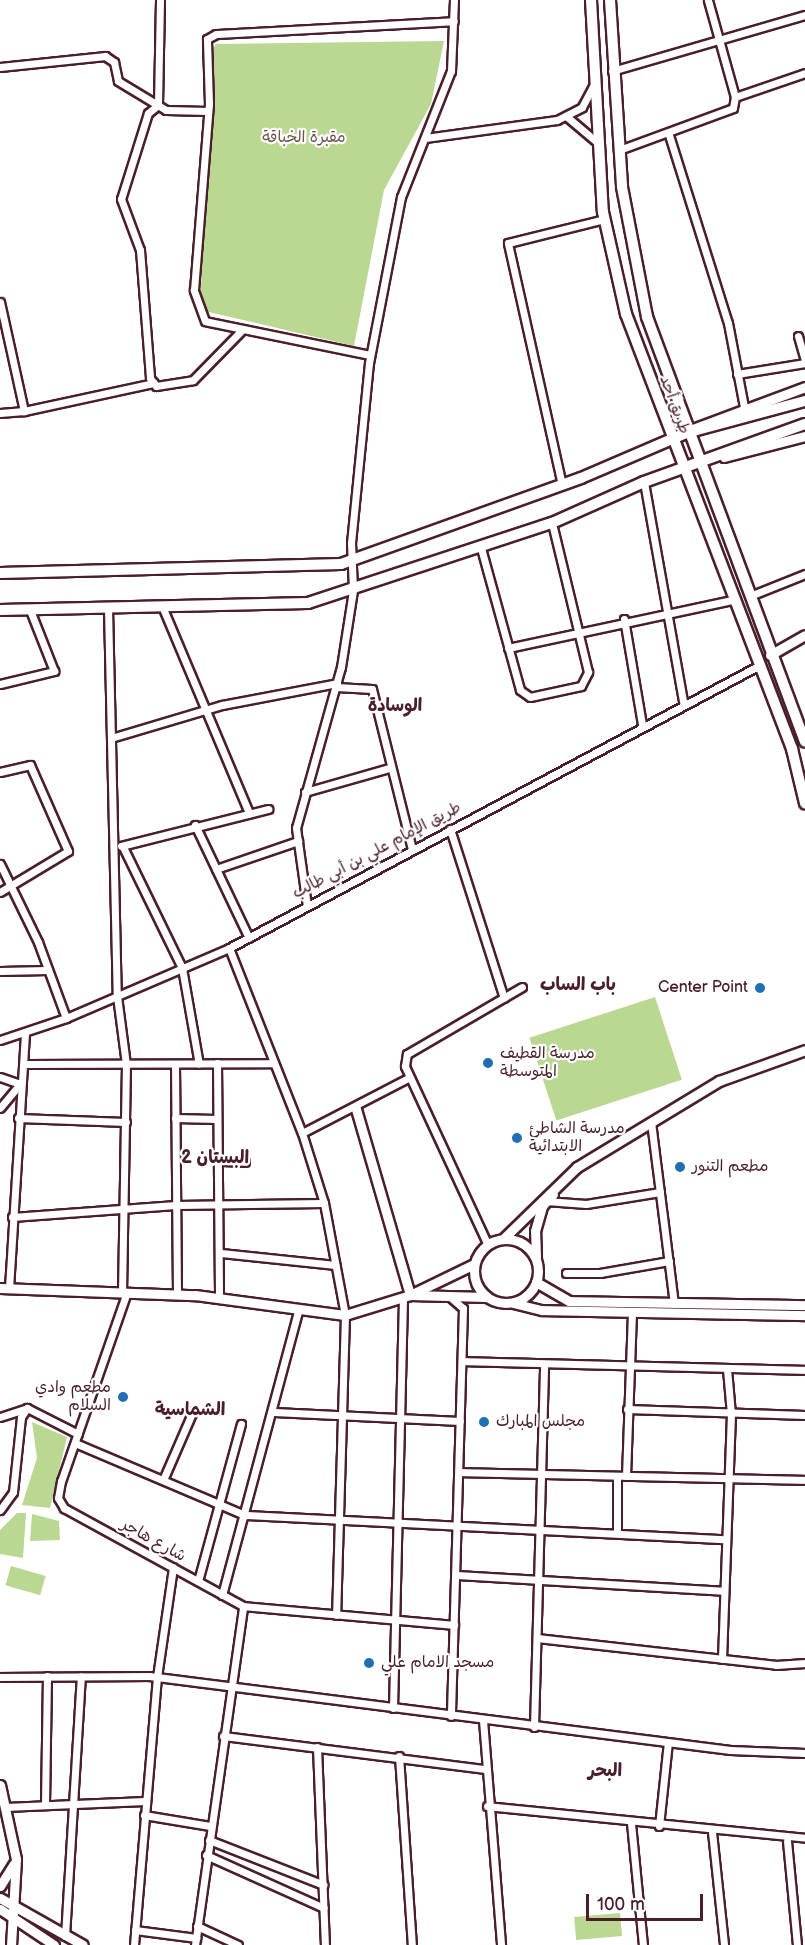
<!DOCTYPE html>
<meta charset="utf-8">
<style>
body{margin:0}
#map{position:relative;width:805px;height:1945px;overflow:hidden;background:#fff;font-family:"Balsamiq Sans","Playpen Sans Arabic",sans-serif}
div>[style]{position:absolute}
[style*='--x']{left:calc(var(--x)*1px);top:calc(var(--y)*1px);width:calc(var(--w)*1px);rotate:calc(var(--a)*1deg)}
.green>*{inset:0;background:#bad891;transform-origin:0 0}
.roads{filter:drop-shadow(2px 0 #4a1f2b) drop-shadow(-2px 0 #4a1f2b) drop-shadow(0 2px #4a1f2b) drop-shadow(0 -2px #4a1f2b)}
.street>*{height:7px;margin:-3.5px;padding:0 3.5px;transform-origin:3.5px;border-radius:3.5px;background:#fff}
.secondary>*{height:9px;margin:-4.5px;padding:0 4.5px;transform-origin:4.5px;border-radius:4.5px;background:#fff}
.secondary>.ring{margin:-4.5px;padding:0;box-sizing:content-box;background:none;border:9px solid #fff;border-radius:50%}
.primary>*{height:10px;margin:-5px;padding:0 5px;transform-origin:5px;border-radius:5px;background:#fff}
.dots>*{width:16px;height:16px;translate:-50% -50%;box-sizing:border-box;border:3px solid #fff;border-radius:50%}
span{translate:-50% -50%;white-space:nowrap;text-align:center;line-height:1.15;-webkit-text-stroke:4.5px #fff;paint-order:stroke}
.park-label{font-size:16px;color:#6c564a}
.street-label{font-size:16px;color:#4a1f2b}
.poi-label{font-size:16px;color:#4a1f2b}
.right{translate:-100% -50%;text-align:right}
.left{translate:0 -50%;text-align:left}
.neighbourhood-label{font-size:18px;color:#4a1f2b;font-weight:700}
.scale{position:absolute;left:586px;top:1894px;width:117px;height:27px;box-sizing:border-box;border:3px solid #4a1f2b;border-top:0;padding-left:8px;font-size:18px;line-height:21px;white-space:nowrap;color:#4a1f2b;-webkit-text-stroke:4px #fff;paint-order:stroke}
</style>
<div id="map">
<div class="green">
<i style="clip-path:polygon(444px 41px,431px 104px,384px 190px,354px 346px,200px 310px,212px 50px,216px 44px)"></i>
<i style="left:655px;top:997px;width:87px;height:132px;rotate:72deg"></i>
<i style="clip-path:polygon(32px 1422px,67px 1437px,50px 1508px,22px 1505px,37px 1458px)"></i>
<i style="clip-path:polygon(17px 1513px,26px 1513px,23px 1558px,0 1554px,0 1530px)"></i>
<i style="clip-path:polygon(32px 1514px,59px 1521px,60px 1540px,30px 1541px)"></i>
<i style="left:11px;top:1566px;width:36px;height:20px;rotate:16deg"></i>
<i style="left:620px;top:1913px;width:23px;height:46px;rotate:85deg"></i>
</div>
<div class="roads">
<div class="street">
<i style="--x:160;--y:0;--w:105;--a:91.1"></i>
<i style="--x:158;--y:105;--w:13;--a:141"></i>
<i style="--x:148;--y:113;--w:90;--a:107.4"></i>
<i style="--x:121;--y:199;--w:54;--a:69.6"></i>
<i style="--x:140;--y:250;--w:128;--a:85.5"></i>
<i style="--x:150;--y:378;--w:10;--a:53"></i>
<i style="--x:156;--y:386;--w:37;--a:-9"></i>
<i style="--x:193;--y:380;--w:71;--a:-45.6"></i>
<i style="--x:0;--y:67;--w:106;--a:-6"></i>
<i style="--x:105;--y:56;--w:11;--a:34"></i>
<i style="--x:114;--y:62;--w:19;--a:78"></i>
<i style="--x:118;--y:81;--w:56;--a:31.1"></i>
<i style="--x:166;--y:110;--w:42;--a:1.4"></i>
<i style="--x:612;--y:71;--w:201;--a:-16.2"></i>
<i style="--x:735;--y:97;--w:74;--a:-18.9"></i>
<i style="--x:566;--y:116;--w:42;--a:40.2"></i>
<i style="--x:669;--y:135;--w:197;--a:72.6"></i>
<i style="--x:728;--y:323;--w:86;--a:79.2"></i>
<i style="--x:425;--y:138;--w:133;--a:-7.8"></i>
<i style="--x:557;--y:120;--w:28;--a:-27"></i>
<i style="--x:582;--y:107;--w:27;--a:-62"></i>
<i style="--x:619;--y:150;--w:121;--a:-20.2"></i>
<i style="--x:733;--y:108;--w:11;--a:-80"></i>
<i style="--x:735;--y:97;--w:101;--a:-105.6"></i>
<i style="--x:0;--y:302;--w:112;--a:77.6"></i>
<i style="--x:24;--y:411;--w:133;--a:-12.2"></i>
<i style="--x:798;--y:336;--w:25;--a:74"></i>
<i style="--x:370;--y:355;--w:168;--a:-168.4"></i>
<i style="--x:205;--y:321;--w:33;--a:-110"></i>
<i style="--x:194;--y:290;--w:187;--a:-85.4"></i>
<i style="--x:209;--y:104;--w:65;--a:-91.8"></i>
<i style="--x:207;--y:39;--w:10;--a:-29"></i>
<i style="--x:216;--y:34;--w:238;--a:-3.1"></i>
<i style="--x:737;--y:374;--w:69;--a:-9.2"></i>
<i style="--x:0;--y:413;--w:24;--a:-5"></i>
<i style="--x:644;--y:482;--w:223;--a:79.9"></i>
<i style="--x:562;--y:485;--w:248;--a:-102.6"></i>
<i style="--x:508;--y:243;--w:100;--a:-13.9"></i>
<i style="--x:481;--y:548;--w:147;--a:74.6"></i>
<i style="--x:520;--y:690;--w:12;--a:35"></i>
<i style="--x:530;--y:697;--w:52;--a:-12.2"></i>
<i style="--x:581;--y:686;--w:16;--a:-63"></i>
<i style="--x:588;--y:672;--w:153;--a:-103.6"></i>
<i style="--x:750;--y:596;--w:59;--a:-21.8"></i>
<i style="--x:162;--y:606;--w:225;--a:67.2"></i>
<i style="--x:108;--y:608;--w:388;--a:88.7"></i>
<i style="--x:117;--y:996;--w:69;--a:82.5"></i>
<i style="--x:126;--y:1064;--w:228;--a:91"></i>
<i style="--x:624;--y:619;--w:107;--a:80.3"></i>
<i style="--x:508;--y:648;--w:229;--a:-12.1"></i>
<i style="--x:0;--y:684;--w:56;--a:-13.5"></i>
<i style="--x:54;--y:671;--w:66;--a:-111.5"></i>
<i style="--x:336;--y:687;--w:36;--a:3"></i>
<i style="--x:372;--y:689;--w:166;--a:76"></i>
<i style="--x:111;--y:738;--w:116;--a:-16.6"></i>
<i style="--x:222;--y:705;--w:117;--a:-10.8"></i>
<i style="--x:0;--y:772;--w:31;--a:-13"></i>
<i style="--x:30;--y:765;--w:94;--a:66.2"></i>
<i style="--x:68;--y:851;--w:79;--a:148.9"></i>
<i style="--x:305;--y:792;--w:87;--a:-15.9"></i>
<i style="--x:195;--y:825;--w:125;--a:64.5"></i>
<i style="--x:450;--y:829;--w:177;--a:72.3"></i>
<i style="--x:121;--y:846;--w:152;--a:-14.1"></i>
<i style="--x:123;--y:847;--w:135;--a:64"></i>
<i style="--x:182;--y:968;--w:97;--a:80"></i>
<i style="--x:0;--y:864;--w:87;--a:64"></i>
<i style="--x:38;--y:942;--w:81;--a:69.8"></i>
<i style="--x:216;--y:869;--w:87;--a:-18.9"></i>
<i style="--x:307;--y:906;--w:79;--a:-98"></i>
<i style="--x:296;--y:828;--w:167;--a:-74.4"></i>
<i style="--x:341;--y:667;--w:78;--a:-81.1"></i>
<i style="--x:353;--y:590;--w:47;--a:-92.4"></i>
<i style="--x:351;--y:543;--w:181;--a:-84.3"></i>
<i style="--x:369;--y:363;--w:169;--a:-79.1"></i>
<i style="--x:401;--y:197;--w:136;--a:-68.4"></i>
<i style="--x:451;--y:71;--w:71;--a:-87.6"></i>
<i style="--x:229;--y:948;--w:199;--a:68.5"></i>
<i style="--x:302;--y:1133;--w:73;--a:72.6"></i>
<i style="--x:324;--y:1203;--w:114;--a:79.4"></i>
<i style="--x:345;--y:1315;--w:300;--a:91.7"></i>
<i style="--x:0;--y:971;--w:48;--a:-1.2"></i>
<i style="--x:0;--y:1040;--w:70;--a:-18.4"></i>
<i style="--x:66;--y:1018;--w:177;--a:-23.2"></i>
<i style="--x:229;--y:948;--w:599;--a:-28.06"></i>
<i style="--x:217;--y:1063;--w:236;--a:89.5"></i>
<i style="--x:24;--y:1064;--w:248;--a:-0.2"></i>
<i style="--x:175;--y:1064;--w:230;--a:89.5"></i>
<i style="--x:0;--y:1077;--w:21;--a:19"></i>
<i style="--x:20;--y:1084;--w:31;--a:130"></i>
<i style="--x:18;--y:1118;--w:108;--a:2.1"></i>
<i style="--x:175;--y:1118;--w:41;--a:1.4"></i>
<i style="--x:651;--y:1122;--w:182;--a:82.8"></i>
<i style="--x:302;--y:1133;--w:119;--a:-27.4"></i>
<i style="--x:221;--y:1161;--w:24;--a:2"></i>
<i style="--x:546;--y:1201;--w:40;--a:4.3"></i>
<i style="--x:586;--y:1204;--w:75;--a:-9.2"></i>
<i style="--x:12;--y:1217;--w:164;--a:-4.2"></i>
<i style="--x:176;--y:1205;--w:148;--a:-0.8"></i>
<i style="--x:487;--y:1243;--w:195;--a:-114.9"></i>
<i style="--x:405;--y:1066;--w:12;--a:-81"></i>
<i style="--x:407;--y:1054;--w:133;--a:-30.2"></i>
<i style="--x:221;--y:1253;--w:115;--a:6"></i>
<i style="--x:566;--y:1273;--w:34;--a:0"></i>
<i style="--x:600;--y:1273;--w:70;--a:-9.9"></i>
<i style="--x:9;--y:1288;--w:256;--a:-86.4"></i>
<i style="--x:127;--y:1292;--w:200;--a:109.2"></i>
<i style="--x:61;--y:1481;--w:17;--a:100"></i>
<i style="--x:58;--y:1498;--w:12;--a:59"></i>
<i style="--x:64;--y:1508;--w:204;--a:28.7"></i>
<i style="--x:243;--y:1606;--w:212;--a:5.1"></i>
<i style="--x:449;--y:1296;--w:18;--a:41"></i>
<i style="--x:463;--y:1308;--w:408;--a:91.7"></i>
<i style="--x:462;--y:1361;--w:343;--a:1.5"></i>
<i style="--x:627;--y:1409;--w:178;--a:1.9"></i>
<i style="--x:274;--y:1412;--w:186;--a:2.8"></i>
<i style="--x:0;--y:1417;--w:28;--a:-18"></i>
<i style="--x:27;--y:1408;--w:57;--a:27"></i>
<i style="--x:75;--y:1443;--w:185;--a:23"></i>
<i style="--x:245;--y:1515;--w:481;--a:2.9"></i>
<i style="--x:459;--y:1472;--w:346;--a:1.3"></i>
<i style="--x:617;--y:1476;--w:57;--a:90"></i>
<i style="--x:626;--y:1476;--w:164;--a:-87.9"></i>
<i style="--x:163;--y:1480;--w:75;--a:-66.5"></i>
<i style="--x:0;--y:1510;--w:22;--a:-54"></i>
<i style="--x:13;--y:1492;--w:75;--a:-83.9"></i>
<i style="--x:21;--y:1417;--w:11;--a:-56"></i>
<i style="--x:456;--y:1575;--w:268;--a:3.4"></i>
<i style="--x:198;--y:1581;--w:163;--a:-74.7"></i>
<i style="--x:222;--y:1595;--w:293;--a:-75"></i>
<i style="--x:537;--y:1638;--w:241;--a:6.4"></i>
<i style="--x:776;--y:1665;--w:29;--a:-4"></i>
<i style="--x:722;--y:1659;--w:245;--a:-87.9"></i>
<i style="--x:731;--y:1414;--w:45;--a:-95.1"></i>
<i style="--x:0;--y:1677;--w:149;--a:-0.4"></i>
<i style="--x:149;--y:1676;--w:586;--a:7.26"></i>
<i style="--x:730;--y:1750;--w:75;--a:2.3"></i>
<i style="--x:393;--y:1708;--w:411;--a:-88.6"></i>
<i style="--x:483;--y:1720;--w:226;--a:85.4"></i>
<i style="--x:534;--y:1727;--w:362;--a:-88.4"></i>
<i style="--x:223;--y:1736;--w:263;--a:7.2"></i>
<i style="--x:317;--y:1747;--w:198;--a:87.7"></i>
<i style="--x:399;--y:1756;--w:189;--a:86.1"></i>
<i style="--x:45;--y:1804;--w:128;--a:-89.1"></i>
<i style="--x:487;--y:1806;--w:320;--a:5.7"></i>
<i style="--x:5;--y:1807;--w:140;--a:-2.5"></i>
<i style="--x:144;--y:1815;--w:67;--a:9.5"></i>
<i style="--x:631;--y:1823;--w:123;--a:84.4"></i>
<i style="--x:659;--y:1826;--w:84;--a:-83.9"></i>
<i style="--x:712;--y:1832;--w:114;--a:83.9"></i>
<i style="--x:209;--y:1840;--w:123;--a:21.4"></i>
<i style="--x:787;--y:1841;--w:104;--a:84.5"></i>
<i style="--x:206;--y:1855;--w:129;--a:24.2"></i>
<i style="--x:197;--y:1926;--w:45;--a:24.9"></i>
<i style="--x:135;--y:1930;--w:62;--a:7.5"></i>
<i style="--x:65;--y:1936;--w:260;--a:-86.5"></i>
<i style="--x:134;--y:1945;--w:269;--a:-85.1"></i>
<i style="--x:157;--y:1677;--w:111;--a:-81.7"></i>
<i style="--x:195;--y:1945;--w:342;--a:-81.9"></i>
</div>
<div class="secondary">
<i style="--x:690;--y:430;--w:123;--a:-20.5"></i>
<i style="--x:724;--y:457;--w:84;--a:-14.5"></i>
<i style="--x:770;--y:655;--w:40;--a:-29.7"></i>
<i style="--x:356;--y:1109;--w:194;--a:73.8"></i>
<i style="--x:504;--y:1238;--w:102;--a:-44.2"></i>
<i style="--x:577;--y:1167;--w:166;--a:-31.2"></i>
<i style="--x:719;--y:1081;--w:91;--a:-19.8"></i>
<i class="ring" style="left:474px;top:1239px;width:55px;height:55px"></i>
<i style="--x:536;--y:1257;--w:26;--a:-92"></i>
<i style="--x:535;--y:1231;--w:26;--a:-74"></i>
<i style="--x:542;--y:1206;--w:16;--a:-47"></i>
<i style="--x:536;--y:1282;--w:38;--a:30"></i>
<i style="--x:569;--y:1301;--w:236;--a:1"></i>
<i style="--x:0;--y:1288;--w:195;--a:2.1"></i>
<i style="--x:195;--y:1295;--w:151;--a:7.6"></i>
<i style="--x:345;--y:1315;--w:68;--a:-17.1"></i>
<i style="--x:410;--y:1295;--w:71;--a:-25.8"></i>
<i style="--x:410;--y:1295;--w:76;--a:1.5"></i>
<i style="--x:513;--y:1303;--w:30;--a:14"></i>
<i style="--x:542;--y:1310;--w:263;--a:1.1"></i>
<i style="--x:0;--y:1785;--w:76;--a:77.8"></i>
<i style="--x:16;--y:1859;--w:86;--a:93.3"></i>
<i style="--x:0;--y:1886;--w:26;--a:-58"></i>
<i style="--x:0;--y:1898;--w:95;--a:29.5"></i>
<i style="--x:0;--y:1909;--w:65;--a:33.7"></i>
</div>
<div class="primary">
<i style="--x:591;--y:0;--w:212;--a:86.8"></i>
<i style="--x:603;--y:212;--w:105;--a:77.3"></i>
<i style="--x:626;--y:314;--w:466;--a:69.1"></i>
<i style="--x:792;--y:749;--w:56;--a:76.5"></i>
<i style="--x:610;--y:0;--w:187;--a:86.3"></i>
<i style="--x:622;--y:187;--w:132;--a:79.1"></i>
<i style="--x:647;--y:317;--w:453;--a:69.6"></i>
<i style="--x:0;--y:573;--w:341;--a:-1.5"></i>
<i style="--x:341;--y:564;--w:255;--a:-19.7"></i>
<i style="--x:581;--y:478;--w:114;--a:-23.2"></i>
<i style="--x:686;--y:433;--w:123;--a:-15.1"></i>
<i style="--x:0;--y:610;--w:308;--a:-1.3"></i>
<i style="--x:308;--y:603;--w:257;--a:-18.2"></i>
<i style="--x:552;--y:523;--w:101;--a:-24"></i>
<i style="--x:644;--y:482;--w:171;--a:-19.8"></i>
</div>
</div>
<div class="dots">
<i style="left:760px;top:988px;background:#1f6fb2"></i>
<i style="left:488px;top:1063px;background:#1f6fb2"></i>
<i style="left:517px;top:1138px;background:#1f6fb2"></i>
<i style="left:680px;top:1167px;background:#1f6fb2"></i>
<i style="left:123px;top:1397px;background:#1f6fb2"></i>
<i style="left:484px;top:1422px;background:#1f6fb2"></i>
<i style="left:369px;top:1663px;background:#1f6fb2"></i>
</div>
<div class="park-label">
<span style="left:304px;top:138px">مقبرة الخباقة</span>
</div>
<div class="street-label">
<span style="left:674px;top:405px;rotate:70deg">طريق أحد</span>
<span style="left:377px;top:851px;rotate:-28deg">طريق الإمام علي بن أبي طالب</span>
<span style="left:153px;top:1541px;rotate:29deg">شارع هاجر</span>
</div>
<div class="poi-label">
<span class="right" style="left:748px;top:988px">Center Point</span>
<span class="left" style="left:500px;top:1063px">مدرسة القطيف<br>المتوسطة</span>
<span class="left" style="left:529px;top:1138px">مدرسة الشاطئ<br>الابتدائية</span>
<span class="left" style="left:692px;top:1167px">مطعم التنور</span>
<span class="right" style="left:111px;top:1397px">مطعم وادي<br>السلام</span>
<span class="left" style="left:496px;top:1422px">مجلس المبارك</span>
<span class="left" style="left:381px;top:1663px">مسجد الامام علي</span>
</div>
<div class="neighbourhood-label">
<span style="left:395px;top:706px">الوسادة</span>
<span style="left:578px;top:985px">باب الساب</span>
<span style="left:215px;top:1158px">البستان 2</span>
<span style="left:190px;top:1410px">الشماسية</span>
<span style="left:605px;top:1771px">البحر</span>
</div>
<div class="scale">100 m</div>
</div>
